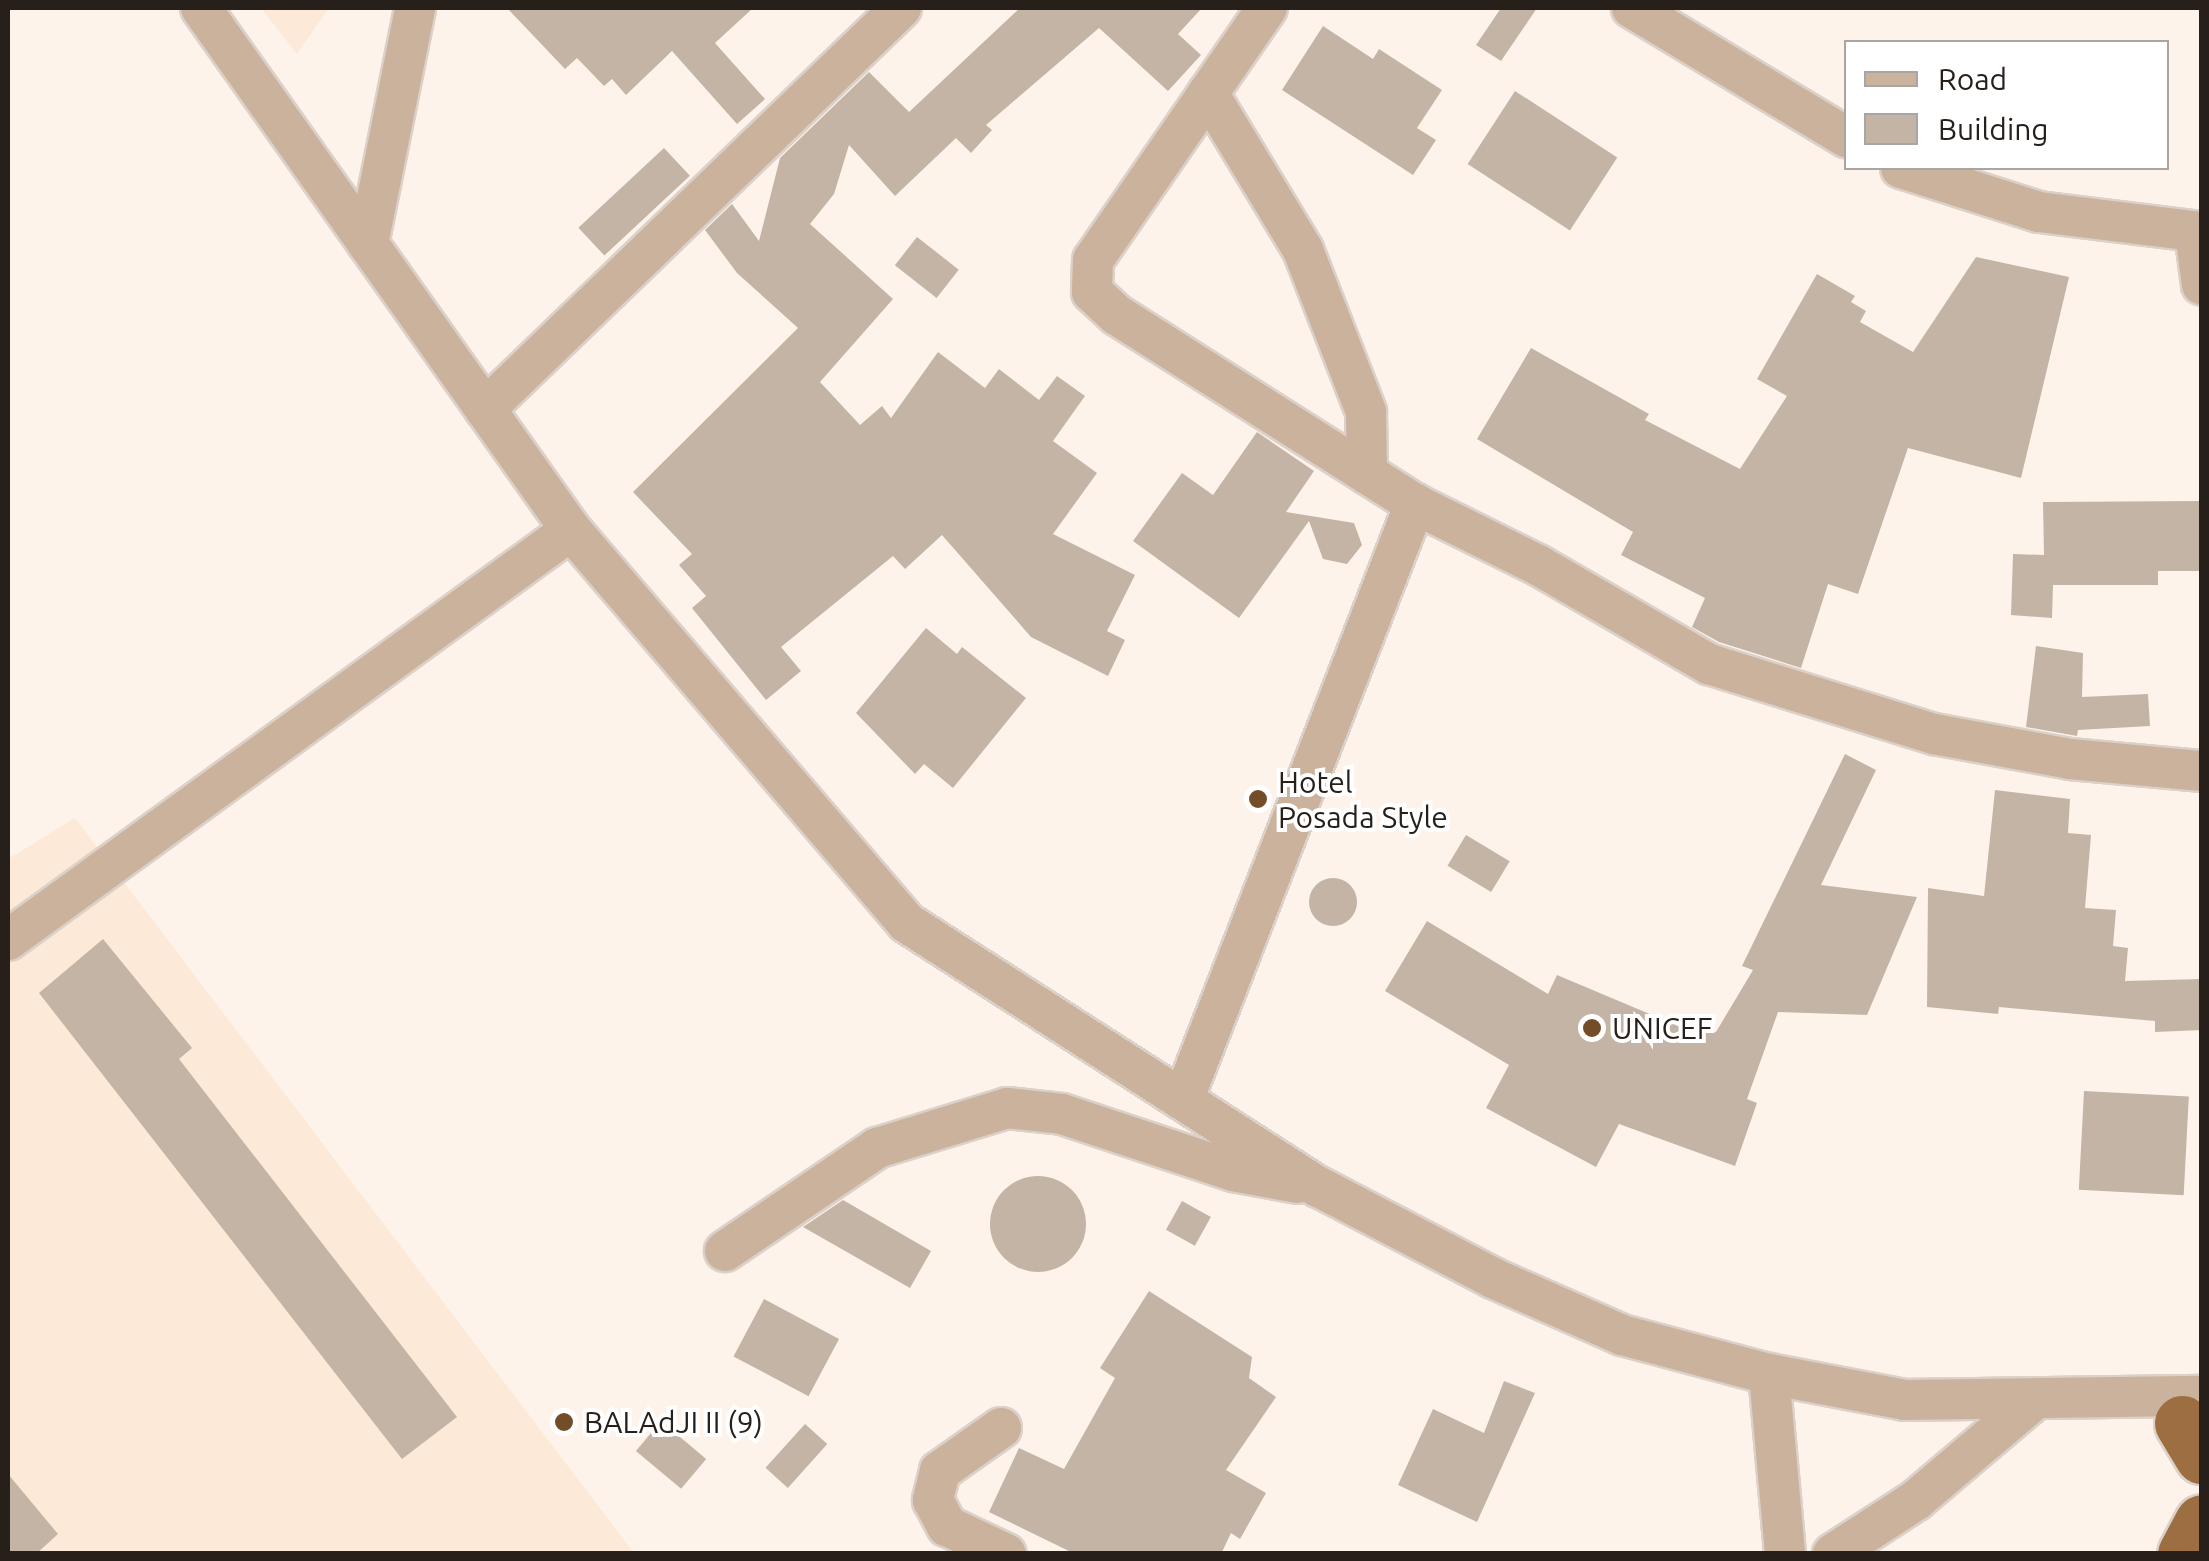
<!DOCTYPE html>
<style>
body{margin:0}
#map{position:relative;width:2209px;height:1561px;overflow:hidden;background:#fef3ea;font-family:Ubuntu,sans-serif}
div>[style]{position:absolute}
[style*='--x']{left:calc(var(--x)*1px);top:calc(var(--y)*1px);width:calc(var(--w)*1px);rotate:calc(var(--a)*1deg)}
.built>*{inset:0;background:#fce9d8}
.building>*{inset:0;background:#c4b4a5;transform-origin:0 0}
.round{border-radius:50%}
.roads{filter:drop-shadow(2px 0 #dbd1c9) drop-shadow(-2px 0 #dbd1c9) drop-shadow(0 2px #dbd1c9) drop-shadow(0 -2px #dbd1c9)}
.minor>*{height:40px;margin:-20px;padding:0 20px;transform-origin:20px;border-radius:20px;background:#cab29c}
.trunk>*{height:55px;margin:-27.5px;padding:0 27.5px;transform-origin:27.5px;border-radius:27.5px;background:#9c6e41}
.dots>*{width:28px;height:28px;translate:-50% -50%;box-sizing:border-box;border:5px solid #fff;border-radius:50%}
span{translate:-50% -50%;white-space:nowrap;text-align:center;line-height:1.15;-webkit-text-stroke:8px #fff;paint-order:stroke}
.poi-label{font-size:30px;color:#261f1a}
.left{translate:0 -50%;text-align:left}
.frame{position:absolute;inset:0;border:10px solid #261f1a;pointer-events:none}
.legend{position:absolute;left:1844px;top:40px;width:325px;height:130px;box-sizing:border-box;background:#fff;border:2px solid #a8a5a3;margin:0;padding:12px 18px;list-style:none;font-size:30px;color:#261f1a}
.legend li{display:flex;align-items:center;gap:20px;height:50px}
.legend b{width:50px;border:2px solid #a8a5a3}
</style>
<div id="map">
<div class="built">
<i style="clip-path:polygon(261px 8px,329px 8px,297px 54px)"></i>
<i style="clip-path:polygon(75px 818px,634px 1553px,8px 1553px,8px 859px)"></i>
</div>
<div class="building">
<i style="clip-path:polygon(507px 8px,753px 8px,715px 43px,765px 99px,737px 124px,672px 51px,626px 95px,612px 79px,604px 86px,577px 58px,565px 69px)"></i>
<i style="clip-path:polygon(1020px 8px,1202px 8px,1178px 34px,1201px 55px,1168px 91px,1099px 28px,986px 125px,992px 130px,971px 153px,956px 138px,895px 196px,849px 145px,834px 194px,810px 224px,893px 299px,820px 382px,860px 425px,882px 406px,891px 418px,938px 352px,985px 388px,999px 369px,1039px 400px,1057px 376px,1085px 396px,1053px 441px,1097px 473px,1053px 534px,1135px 575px,1107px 631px,1125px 640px,1108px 676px,1031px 637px,942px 535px,905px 569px,893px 556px,781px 647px,801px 671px,766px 700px,692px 608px,706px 596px,679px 565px,692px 554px,633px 492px,798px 328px,737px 273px,705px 230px,732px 204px,759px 241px,780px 158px,869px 72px,909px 112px)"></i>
<i style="clip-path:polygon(1501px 8px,1537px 8px,1501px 61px,1476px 45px)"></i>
<i style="clip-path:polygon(1323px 26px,1373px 59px,1379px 49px,1442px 90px,1417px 128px,1436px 140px,1413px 175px,1282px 90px)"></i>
<i style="left:1515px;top:91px;width:122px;height:87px;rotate:33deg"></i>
<i style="left:664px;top:148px;width:38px;height:117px;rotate:47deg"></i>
<i style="left:917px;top:237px;width:53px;height:36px;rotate:38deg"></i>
<i style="clip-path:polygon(1976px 257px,2069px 277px,2021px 478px,1908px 448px,1858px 594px,1828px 584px,1801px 668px,1719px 642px,1692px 627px,1705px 598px,1621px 555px,1633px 532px,1477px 439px,1531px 348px,1649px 414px,1645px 420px,1740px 469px,1787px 396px,1757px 379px,1817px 274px,1855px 296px,1851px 302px,1866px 311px,1860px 322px,1913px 352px)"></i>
<i style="clip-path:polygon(1257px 432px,1314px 471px,1286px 512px,1354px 523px,1362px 545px,1347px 564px,1323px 559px,1309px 521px,1239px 618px,1133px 541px,1182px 473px,1213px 495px)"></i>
<i style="clip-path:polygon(2202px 501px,2202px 571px,2158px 571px,2158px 585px,2053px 585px,2052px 618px,2011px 615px,2013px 554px,2044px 555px,2043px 502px)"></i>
<i style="clip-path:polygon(926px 628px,957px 654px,962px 647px,1026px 698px,953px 788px,924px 764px,915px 774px,856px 713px)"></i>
<i style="clip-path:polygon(2036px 646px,2083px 653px,2082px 697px,2148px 694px,2150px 726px,2078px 730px,2077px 736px,2026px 727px)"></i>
<i style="clip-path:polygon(1845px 754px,1876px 770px,1821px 885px,1917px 897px,1867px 1015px,1778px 1012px,1747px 1099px,1757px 1103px,1735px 1166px,1619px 1124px,1596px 1167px,1486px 1108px,1509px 1065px,1385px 991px,1427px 921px,1548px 994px,1557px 975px,1690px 1031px,1692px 1024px,1716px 1032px,1753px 970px,1742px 966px)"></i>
<i style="clip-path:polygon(1995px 790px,2070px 799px,2068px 833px,2091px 835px,2085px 908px,2116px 910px,2113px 946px,2128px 948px,2125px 981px,2202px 979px,2202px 1030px,2155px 1032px,2155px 1021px,1999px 1007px,1998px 1014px,1927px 1007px,1928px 888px,1984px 896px)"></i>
<i style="left:1466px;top:835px;width:51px;height:36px;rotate:31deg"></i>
<i class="round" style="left:1309px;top:878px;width:48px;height:48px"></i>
<i style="clip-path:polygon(103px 939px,192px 1048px,179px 1059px,457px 1417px,402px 1459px,39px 993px)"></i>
<i style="left:2084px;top:1091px;width:105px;height:99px;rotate:3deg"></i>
<i class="round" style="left:990px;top:1176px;width:96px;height:96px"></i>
<i style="clip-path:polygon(843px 1200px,931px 1251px,910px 1288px,803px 1227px)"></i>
<i style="left:1182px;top:1201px;width:33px;height:33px;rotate:29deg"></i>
<i style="clip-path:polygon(1149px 1291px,1252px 1357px,1249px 1378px,1276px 1397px,1226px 1470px,1266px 1493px,1240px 1539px,1231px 1533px,1221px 1554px,1075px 1554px,989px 1512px,1019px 1448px,1064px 1469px,1115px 1378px,1100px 1368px)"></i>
<i style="left:764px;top:1299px;width:85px;height:65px;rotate:28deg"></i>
<i style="clip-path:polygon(1504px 1381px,1535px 1393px,1477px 1522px,1398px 1485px,1433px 1409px,1484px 1433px)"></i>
<i style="left:661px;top:1421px;width:59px;height:39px;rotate:40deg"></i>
<i style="left:805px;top:1424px;width:30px;height:59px;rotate:42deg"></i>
<i style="clip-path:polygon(8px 1474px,58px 1534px,36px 1554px,8px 1554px)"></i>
</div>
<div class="roads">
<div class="minor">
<i style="--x:201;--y:8;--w:640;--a:54.67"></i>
<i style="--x:571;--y:530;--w:517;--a:49.47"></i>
<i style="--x:907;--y:923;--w:489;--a:32.7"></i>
<i style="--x:1319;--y:1187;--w:196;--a:27.6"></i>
<i style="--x:1493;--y:1278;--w:141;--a:23.8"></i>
<i style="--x:1622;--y:1335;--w:152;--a:14.9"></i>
<i style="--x:1769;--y:1374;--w:138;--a:10.8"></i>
<i style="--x:1905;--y:1400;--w:297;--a:-0.8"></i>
<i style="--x:1267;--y:8;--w:306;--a:124.6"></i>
<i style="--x:1093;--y:260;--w:32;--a:92"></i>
<i style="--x:1092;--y:292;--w:34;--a:43"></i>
<i style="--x:1117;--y:315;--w:353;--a:32.4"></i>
<i style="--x:1415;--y:504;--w:137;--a:26.4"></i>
<i style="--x:1538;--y:565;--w:198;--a:30.1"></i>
<i style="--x:1709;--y:664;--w:236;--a:17.3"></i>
<i style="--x:1934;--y:734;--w:138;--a:10.4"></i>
<i style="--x:2070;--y:759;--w:133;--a:5.2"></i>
<i style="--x:1632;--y:8;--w:250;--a:31.1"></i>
<i style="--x:1208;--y:93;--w:184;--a:58.8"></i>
<i style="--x:1303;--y:250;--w:174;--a:68.7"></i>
<i style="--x:1366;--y:412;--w:62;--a:89.1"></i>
<i style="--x:1901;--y:168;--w:145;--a:17.7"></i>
<i style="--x:2039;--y:212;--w:164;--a:7"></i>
<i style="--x:2195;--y:232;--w:53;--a:82.5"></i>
<i style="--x:368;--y:244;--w:241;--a:-78.7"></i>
<i style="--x:485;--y:409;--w:578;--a:-43.95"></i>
<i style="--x:8;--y:940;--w:696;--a:-36.06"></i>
<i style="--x:1183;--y:1100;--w:640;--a:-68.73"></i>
<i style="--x:725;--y:1251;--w:184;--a:-34.1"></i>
<i style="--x:877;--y:1148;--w:136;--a:-17.1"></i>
<i style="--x:1007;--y:1108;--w:55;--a:6.2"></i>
<i style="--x:1062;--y:1114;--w:180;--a:18.4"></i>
<i style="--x:1233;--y:1171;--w:65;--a:10.6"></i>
<i style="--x:1769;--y:1374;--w:181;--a:84.9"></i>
<i style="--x:1001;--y:1428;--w:75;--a:144.8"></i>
<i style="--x:940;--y:1471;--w:30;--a:104"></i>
<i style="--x:933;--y:1500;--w:30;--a:62"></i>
<i style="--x:947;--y:1526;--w:65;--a:25.4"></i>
<i style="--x:1833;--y:1554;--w:99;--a:-33"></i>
<i style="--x:1916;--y:1500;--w:156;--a:-40.3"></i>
</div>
<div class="trunk">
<i style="--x:2182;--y:1423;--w:39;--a:59"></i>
<i style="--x:2185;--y:1554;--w:36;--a:-62"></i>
</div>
</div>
<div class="dots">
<i style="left:1258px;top:799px;background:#724d28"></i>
<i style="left:1592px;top:1028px;background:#724d28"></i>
<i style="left:564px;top:1422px;background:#724d28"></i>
</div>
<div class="poi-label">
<span class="left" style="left:1278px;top:799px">Hotel<br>Posada Style</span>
<span class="left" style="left:1612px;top:1028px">UNICEF</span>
<span class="left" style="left:584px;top:1422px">BALAdJI II (9)</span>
</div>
<div class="frame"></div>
<ul class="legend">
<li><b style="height:12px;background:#cab29c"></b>Road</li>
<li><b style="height:28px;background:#c4b4a5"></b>Building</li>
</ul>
</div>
